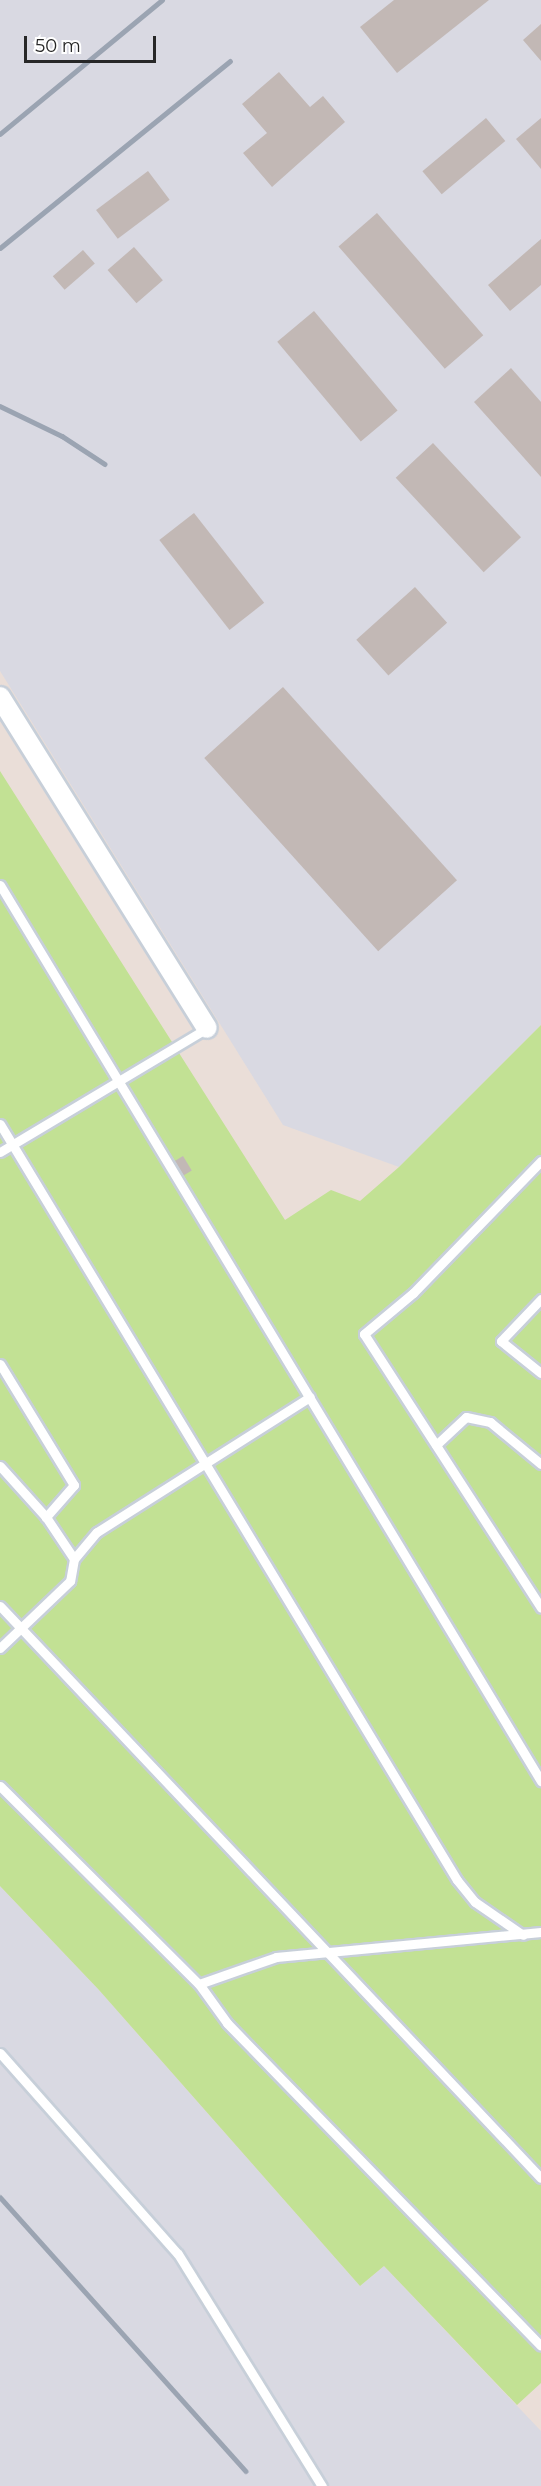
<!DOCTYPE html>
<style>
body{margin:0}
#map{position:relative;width:541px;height:2486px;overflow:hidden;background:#eaded8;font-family:Montserrat,sans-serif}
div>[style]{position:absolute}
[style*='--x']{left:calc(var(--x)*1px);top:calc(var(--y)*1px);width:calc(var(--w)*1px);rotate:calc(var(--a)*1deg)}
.industrial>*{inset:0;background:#d9d9e2}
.green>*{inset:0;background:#c2e194}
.building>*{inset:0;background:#c2b8b5;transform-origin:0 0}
.roads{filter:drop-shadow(2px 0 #c7cfd9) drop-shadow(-2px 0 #c7cfd9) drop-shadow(0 2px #c7cfd9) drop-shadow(0 -2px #c7cfd9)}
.service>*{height:9px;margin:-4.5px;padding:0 4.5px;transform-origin:4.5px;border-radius:4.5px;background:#fff}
.minor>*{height:20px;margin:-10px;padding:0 10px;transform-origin:10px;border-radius:10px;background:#fff}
.rail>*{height:4.5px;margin:-2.25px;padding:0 2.25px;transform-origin:2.25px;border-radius:2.25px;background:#9ba4b2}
span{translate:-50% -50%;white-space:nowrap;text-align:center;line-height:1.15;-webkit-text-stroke:4.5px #fff;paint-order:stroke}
.scale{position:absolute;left:24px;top:36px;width:132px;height:27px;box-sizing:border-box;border:3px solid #272727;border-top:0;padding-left:8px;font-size:18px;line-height:21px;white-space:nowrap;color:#272727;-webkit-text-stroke:4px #fff;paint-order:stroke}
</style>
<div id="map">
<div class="industrial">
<i style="clip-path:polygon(0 0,541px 0,541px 1025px,399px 1167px,283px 1125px,0 671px)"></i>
<i style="clip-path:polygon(0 1886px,99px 1990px,360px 2286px,384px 2266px,541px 2431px,541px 2486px,0 2486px)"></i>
</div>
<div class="green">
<i style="clip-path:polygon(0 771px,285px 1220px,331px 1190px,360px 1201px,399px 1167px,541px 1025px,541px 2383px,517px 2405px,384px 2266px,360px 2286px,99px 1990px,0 1886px)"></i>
</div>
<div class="building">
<i style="clip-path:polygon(394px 0,489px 0,397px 73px,360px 27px)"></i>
<i style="clip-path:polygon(541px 24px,541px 61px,523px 40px)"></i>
<i style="clip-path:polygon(279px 72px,310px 107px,323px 96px,345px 122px,272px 187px,243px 153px,267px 133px,242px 104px)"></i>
<i style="left:486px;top:118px;width:30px;height:83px;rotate:50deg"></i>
<i style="clip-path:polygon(541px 118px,541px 169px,516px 139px)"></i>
<i style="left:148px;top:171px;width:36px;height:65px;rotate:53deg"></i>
<i style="left:377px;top:213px;width:162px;height:51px;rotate:49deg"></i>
<i style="clip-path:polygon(541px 239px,541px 285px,510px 311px,488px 285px)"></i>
<i style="left:134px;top:247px;width:44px;height:35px;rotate:49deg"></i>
<i style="left:83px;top:250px;width:18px;height:40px;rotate:49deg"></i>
<i style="left:314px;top:311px;width:130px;height:48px;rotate:50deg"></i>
<i style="clip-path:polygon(511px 368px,541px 402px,541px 477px,474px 402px)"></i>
<i style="left:433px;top:443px;width:129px;height:51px;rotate:47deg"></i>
<i style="left:194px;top:513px;width:114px;height:44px;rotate:52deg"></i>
<i style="left:415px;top:587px;width:48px;height:79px;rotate:48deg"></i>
<i style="left:283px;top:687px;width:260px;height:106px;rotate:48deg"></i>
<i style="left:183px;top:1156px;width:17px;height:13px;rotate:59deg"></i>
</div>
<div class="roads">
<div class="service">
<i style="--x:0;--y:885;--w:1047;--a:58.88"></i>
<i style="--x:0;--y:1124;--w:883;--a:58.85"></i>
<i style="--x:457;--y:1880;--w:28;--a:51"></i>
<i style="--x:475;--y:1902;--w:58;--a:34.5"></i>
<i style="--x:0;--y:1152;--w:241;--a:-30.9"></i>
<i style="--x:541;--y:1161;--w:184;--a:134.1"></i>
<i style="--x:413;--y:1293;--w:64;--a:140.1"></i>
<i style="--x:364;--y:1334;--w:326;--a:57.1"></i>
<i style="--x:541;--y:1299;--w:58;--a:133.6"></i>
<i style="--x:501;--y:1341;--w:51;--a:38.7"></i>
<i style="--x:0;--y:1364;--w:142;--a:58.6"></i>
<i style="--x:74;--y:1485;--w:43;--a:131.2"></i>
<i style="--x:436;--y:1445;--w:41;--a:-43"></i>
<i style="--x:466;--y:1417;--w:25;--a:12"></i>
<i style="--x:490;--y:1422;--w:66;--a:39.5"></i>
<i style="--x:0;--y:1466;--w:69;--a:48"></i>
<i style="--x:46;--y:1517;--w:50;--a:56.3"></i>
<i style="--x:74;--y:1559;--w:22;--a:100"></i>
<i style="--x:70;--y:1581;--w:97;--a:136.3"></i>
<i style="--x:74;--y:1559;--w:35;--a:-50"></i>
<i style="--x:97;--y:1532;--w:252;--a:-32.4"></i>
<i style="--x:0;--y:1606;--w:787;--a:46.6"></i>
<i style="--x:0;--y:1786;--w:281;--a:44.9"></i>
<i style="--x:199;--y:1984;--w:48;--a:54.3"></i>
<i style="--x:227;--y:2023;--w:450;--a:45.8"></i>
<i style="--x:199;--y:1984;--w:82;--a:-19.3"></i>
<i style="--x:276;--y:1957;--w:266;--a:-5.4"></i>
<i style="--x:0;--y:2053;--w:268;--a:48.5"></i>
<i style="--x:178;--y:2254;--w:273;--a:58.2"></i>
</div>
<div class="minor">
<i style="--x:0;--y:697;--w:390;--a:58"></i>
</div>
</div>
<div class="rail">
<i style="--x:0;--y:134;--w:210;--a:-39.6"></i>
<i style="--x:0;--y:248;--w:296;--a:-39.1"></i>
<i style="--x:0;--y:406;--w:69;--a:25.8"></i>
<i style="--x:62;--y:436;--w:51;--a:33.1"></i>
<i style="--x:0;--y:2197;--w:368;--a:48.1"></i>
</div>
<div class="scale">50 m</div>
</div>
